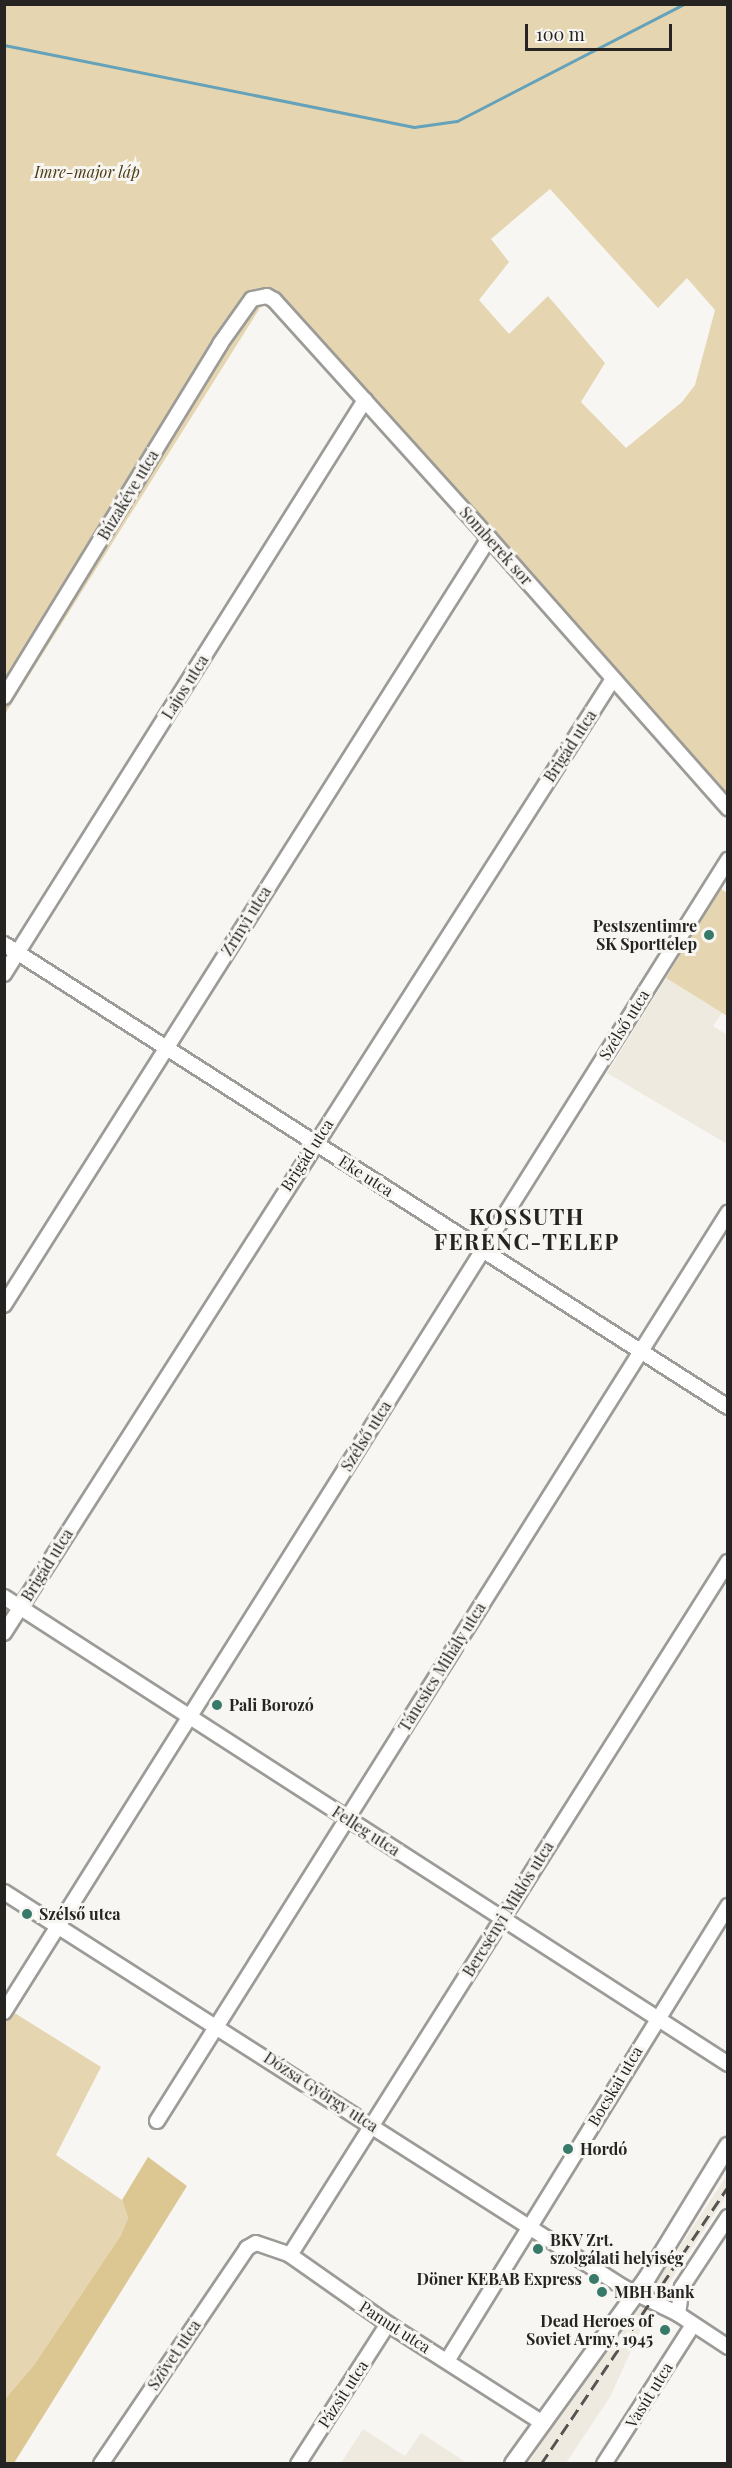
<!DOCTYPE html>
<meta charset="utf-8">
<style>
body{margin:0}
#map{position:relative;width:732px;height:2468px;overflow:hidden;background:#f8f6f2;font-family:"Playfair Display",serif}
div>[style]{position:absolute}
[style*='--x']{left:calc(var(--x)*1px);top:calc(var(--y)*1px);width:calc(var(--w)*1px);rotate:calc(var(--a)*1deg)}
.built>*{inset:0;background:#efeadf}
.green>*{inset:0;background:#e5d6b1}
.forest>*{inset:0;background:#dcc692}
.stream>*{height:3px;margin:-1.5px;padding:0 1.5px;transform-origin:1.5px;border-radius:1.5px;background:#65a2ba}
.roads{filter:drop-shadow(2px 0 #9c9b97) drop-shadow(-2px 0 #9c9b97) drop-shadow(0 2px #9c9b97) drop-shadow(0 -2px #9c9b97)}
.minor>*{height:14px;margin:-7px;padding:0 7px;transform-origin:7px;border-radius:7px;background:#fff}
.major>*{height:16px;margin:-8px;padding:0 8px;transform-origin:8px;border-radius:8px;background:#fff}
.rail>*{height:3px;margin-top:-1.5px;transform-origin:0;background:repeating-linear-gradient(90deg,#565453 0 12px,transparent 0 18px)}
.dots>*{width:16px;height:16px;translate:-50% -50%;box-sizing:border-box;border:3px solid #f8f6f2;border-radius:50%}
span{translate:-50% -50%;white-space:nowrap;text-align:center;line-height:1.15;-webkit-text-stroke:6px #f8f6f2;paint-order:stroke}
.park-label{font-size:16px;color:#4b3b12;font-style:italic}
.street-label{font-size:16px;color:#252423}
.poi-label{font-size:16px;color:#252423;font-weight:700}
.right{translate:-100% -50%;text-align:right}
.left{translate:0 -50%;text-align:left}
.district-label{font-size:22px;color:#252423;font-weight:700;letter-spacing:1.5px}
.frame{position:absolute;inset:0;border:6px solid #252423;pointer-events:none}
.scale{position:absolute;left:525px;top:24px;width:147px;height:27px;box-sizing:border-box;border:3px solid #252423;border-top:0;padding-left:8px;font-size:18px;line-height:21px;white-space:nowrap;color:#252423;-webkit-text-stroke:4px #f8f6f2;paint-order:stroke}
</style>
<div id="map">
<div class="built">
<i style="clip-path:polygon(666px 978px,722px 1013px,713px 1026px,727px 1035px,727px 1144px,607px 1073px)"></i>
<i style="clip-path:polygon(727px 2175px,727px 2195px,647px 2316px,610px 2397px,566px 2463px,528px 2464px,585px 2377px,637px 2312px)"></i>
<i style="clip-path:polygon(363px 2429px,405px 2456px,421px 2433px,467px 2463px,341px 2463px)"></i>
</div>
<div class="green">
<i style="clip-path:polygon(evenodd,5px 5px,727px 5px,727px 815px,265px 300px,5px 714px,5px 5px,550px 189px,658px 308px,687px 278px,715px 310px,695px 385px,682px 402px,626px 448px,581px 402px,605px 363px,548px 296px,509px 334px,479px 300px,509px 262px,491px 239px,550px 189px)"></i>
<i style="clip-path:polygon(720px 888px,727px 893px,727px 1016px,666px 978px)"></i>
<i style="clip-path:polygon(13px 2012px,101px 2067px,56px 2155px,122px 2200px,128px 2218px,121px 2235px,34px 2365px,5px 2399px,4px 2024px)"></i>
</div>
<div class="forest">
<i style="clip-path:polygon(148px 2157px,187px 2186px,14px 2463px,5px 2463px,5px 2399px,34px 2365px,121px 2235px,128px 2218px,122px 2200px)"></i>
</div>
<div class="stream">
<i style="--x:4;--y:45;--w:418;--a:11.3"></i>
<i style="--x:414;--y:127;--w:43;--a:-7.9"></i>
<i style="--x:457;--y:121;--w:255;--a:-27.3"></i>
</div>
<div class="roads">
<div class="minor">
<i style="--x:4;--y:697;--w:414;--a:-58.5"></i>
<i style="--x:220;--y:344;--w:55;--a:-54.6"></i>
<i style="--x:252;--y:299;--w:15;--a:-11"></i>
<i style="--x:267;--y:296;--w:8;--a:30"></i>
<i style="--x:274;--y:300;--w:321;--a:47.9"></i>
<i style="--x:489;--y:538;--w:361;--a:48.5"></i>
<i style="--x:4;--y:944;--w:859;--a:32.6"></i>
<i style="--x:4;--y:974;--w:678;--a:-57.83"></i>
<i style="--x:4;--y:1305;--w:907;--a:-57.69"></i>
<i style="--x:4;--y:1597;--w:862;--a:32.82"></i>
<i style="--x:4;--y:1633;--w:1132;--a:-57.45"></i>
<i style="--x:4;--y:1892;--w:734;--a:32.54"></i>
<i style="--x:623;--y:2287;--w:61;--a:26.1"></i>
<i style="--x:678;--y:2314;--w:60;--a:33.4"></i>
<i style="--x:4;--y:2012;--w:1361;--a:-57.85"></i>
<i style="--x:157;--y:2121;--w:1073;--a:-57.84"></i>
<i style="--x:290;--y:2255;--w:820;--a:-57.71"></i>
<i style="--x:678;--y:2314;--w:27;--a:-82"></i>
<i style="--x:682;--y:2287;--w:84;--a:-56.7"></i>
<i style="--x:447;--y:2361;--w:535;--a:-58.3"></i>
<i style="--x:101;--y:2464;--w:261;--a:-55.9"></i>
<i style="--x:247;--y:2248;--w:10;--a:-29"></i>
<i style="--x:256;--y:2243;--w:36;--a:19"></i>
<i style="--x:290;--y:2255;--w:120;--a:35.1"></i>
<i style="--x:388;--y:2324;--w:182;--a:32.6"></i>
<i style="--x:298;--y:2464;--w:166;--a:-57.3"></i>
<i style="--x:604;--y:2464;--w:165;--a:-57.4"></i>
</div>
<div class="major">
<i style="--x:513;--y:2464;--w:229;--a:-54.2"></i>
<i style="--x:647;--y:2278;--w:155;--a:-58.5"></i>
</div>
</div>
<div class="rail">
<i style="--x:541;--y:2464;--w:334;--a:-56"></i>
</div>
<div class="dots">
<i style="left:709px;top:935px;background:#377a6a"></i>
<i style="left:217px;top:1705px;background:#377a6a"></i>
<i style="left:27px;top:1914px;background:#377a6a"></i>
<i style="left:568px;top:2149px;background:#377a6a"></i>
<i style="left:538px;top:2249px;background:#377a6a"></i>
<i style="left:594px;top:2279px;background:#377a6a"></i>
<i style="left:602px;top:2292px;background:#377a6a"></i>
<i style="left:665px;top:2330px;background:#377a6a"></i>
</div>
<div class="park-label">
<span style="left:87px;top:172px">Imre-major láp</span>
</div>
<div class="street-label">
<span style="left:128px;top:495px;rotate:-59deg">Búzakéve utca</span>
<span style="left:496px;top:546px;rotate:48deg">Somberek sor</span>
<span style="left:185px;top:687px;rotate:-58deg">Lajos utca</span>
<span style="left:570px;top:746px;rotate:-57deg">Brigád utca</span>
<span style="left:246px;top:921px;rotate:-58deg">Zrínyi utca</span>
<span style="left:624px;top:1025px;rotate:-58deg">Szélső utca</span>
<span style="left:307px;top:1155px;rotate:-57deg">Brigád utca</span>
<span style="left:366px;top:1176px;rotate:33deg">Eke utca</span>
<span style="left:366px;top:1436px;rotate:-58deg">Szélső utca</span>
<span style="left:47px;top:1565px;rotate:-58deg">Brigád utca</span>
<span style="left:442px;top:1667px;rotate:-58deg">Táncsics Mihály utca</span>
<span style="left:366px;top:1831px;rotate:33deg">Felleg utca</span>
<span style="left:508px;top:1909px;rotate:-58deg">Bercsényi Miklós utca</span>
<span style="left:615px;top:2086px;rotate:-59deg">Bocskai utca</span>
<span style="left:321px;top:2092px;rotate:33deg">Dózsa György utca</span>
<span style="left:395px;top:2327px;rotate:33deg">Pamut utca</span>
<span style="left:174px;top:2355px;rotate:-56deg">Szövet utca</span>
<span style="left:343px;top:2394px;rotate:-57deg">Pázsit utca</span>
<span style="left:649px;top:2395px;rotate:-58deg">Vasút utca</span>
</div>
<div class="poi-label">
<span class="right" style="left:697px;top:935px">Pestszentimre<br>SK Sporttelep</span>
<span class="left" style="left:229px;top:1705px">Pali Borozó</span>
<span class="left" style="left:39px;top:1914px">Szélső utca</span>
<span class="left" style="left:580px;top:2149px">Hordó</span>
<span class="left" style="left:550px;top:2249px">BKV Zrt.<br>szolgálati helyiség</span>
<span class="right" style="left:582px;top:2279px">Döner KEBAB Express</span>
<span class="left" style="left:614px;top:2292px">MBH Bank</span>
<span class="right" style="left:653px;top:2330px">Dead Heroes of<br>Soviet Army, 1945</span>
</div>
<div class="district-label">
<span style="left:527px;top:1229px">KOSSUTH<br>FERENC-TELEP</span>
</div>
<div class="frame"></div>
<div class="scale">100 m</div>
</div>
